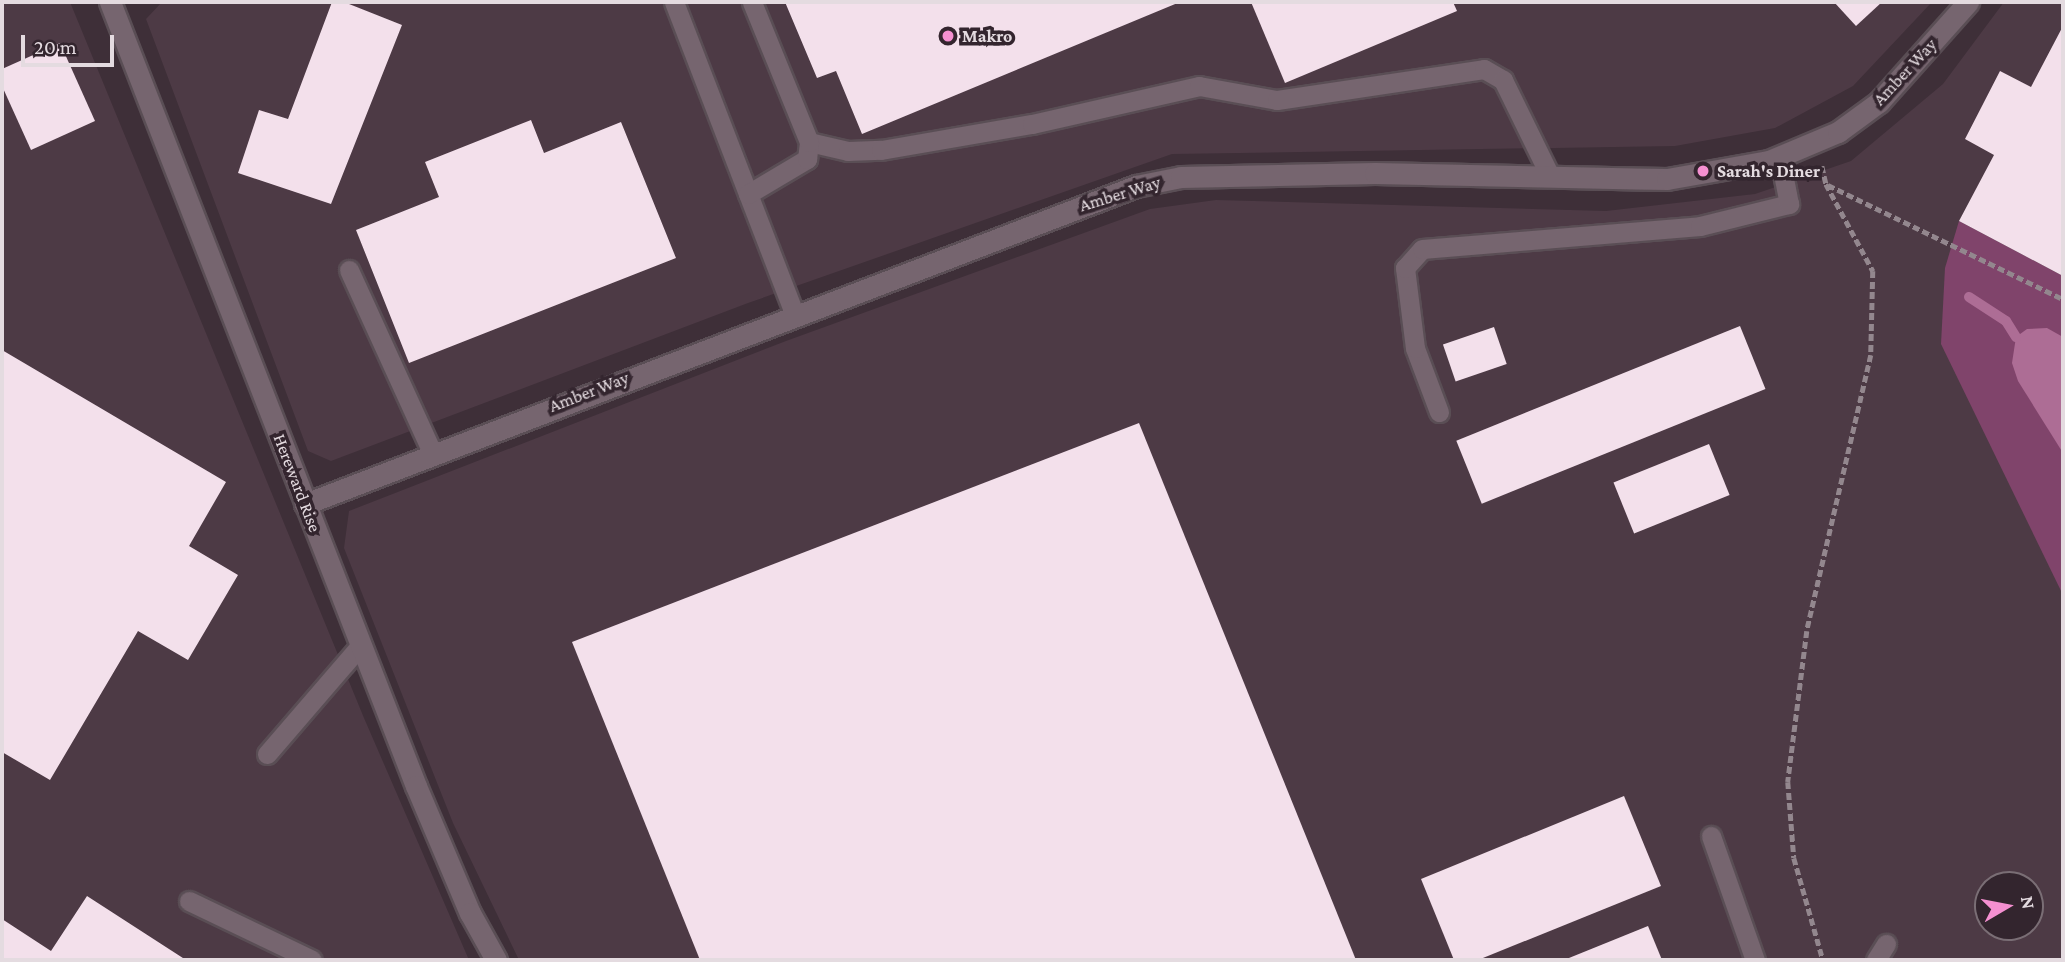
<!DOCTYPE html>
<style>
body{margin:0}
#map{position:relative;width:2065px;height:962px;overflow:hidden;background:#3e2f38;font-family:"Crimson Pro",serif}
div>[style]{position:absolute}
[style*='--x']{left:calc(var(--x)*1px);top:calc(var(--y)*1px);width:calc(var(--w)*1px);rotate:calc(var(--a)*1deg)}
.built>*{inset:0;background:#4d3a45}
.forest>*{inset:0;background:#80446b}
.water>*{inset:0;background:#ad6d95}
.stream>*{height:10px;margin:-5px;padding:0 5px;transform-origin:5px;border-radius:5px;background:#ad6d95}
.building>*{inset:0;background:#f3e0eb;transform-origin:0 0}
.path>*{height:4.5px;margin-top:-2.25px;transform-origin:0;background:repeating-linear-gradient(90deg,#93878e 0 7px,transparent 0 10.5px)}
.roads{filter:drop-shadow(2px 0 #5a4e55) drop-shadow(-2px 0 #5a4e55) drop-shadow(0 2px #5a4e55) drop-shadow(0 -2px #5a4e55)}
.lane>*{height:19px;margin:-9.5px;padding:0 9.5px;transform-origin:9.5px;border-radius:9.5px;background:#76656f}
.street>*{height:21px;margin:-10.5px;padding:0 10.5px;transform-origin:10.5px;border-radius:10.5px;background:#76656f}
.dots>*{width:19px;height:19px;translate:-50% -50%;box-sizing:border-box;border:4px solid #33252e;border-radius:50%}
span{translate:-50% -50%;white-space:nowrap;text-align:center;line-height:1.15;-webkit-text-stroke:7px #33252e;paint-order:stroke}
.poi-label{font-size:18px;color:#e4dbe0;font-weight:700}
.left{translate:0 -50%;text-align:left}
.street-label{font-size:18px;color:#e4dbe0}
.frame{position:absolute;inset:0;border:4px solid #e4dbe0;pointer-events:none}
.north{position:absolute;left:1974px;top:871px;width:70px;height:70px;box-sizing:border-box;background:#33252e;border:2px solid #7a6e75;border-radius:50%;rotate:80deg;font-size:19px;font-weight:700;line-height:28px;text-align:center;color:#e4dbe0}
.north::after{content:'';display:block;margin:auto;width:24px;height:32px;background:#f590d1;clip-path:polygon(50% 0,100% 100%,50% 72%,0 100%)}
.scale{position:absolute;left:21px;top:35px;width:93px;height:32px;box-sizing:border-box;border:4px solid #e4dbe0;border-top:0;padding-left:9px;font-size:21px;line-height:24px;white-space:nowrap;color:#e4dbe0;-webkit-text-stroke:5px #33252e;paint-order:stroke}
</style>
<div id="map">
<div class="built">
<i style="clip-path:polygon(2px 2px,70px 2px,364px 718px,469px 960px,2px 960px)"></i>
<i style="clip-path:polygon(162px 2px,1932px 2px,1853px 86px,1775px 128px,1675px 146px,1172px 154px,748px 303px,331px 461px,308px 451px,146px 19px)"></i>
<i style="clip-path:polygon(evenodd,2004px 2px,2063px 2px,2063px 960px,519px 960px,453px 823px,344px 548px,349px 511px,786px 341px,1150px 209px,1216px 200px,1606px 211px,1755px 194px,1851px 161px,1943px 84px,2004px 2px,1988px 885px,2030px 885px,2030px 927px,1988px 927px,1988px 885px)"></i>
</div>
<div class="forest">
<i style="clip-path:polygon(1959px 221px,2063px 276px,2063px 595px,1941px 344px,1945px 268px)"></i>
</div>
<div class="water">
<i style="clip-path:polygon(2047px 328px,2063px 337px,2063px 453px,2018px 381px,2012px 363px,2016px 337px,2027px 329px)"></i>
</div>
<div class="stream">
<i style="--x:1969;--y:297;--w:44;--a:33"></i>
<i style="--x:2006;--y:321;--w:19;--a:58"></i>
</div>
<div class="building">
<i style="clip-path:polygon(332px 2px,344px 2px,402px 25px,331px 204px,238px 173px,259px 110px,288px 119px)"></i>
<i style="clip-path:polygon(785px 2px,1180px 2px,862px 134px,836px 71px,817px 78px)"></i>
<i style="clip-path:polygon(1251px 2px,1453px 2px,1457px 11px,1285px 83px)"></i>
<i style="clip-path:polygon(1834px 2px,1882px 2px,1856px 26px)"></i>
<i style="clip-path:polygon(2063px 26px,2063px 276px,1959px 221px,1994px 155px,1965px 139px,2000px 71px,2031px 87px)"></i>
<i style="clip-path:polygon(60px 43px,95px 121px,31px 150px,2px 86px,2px 69px)"></i>
<i style="clip-path:polygon(531px 120px,544px 153px,621px 122px,676px 258px,409px 363px,356px 230px,439px 197px,425px 162px)"></i>
<i style="left:1740px;top:326px;width:68px;height:306px;rotate:68deg"></i>
<i style="left:1494px;top:327px;width:39px;height:54px;rotate:71deg"></i>
<i style="clip-path:polygon(2px 350px,226px 482px,189px 546px,238px 575px,188px 660px,138px 631px,50px 780px,2px 752px)"></i>
<i style="clip-path:polygon(1139px 423px,1356px 960px,700px 960px,572px 642px)"></i>
<i style="left:1709px;top:444px;width:55px;height:103px;rotate:68deg"></i>
<i style="clip-path:polygon(1624px 796px,1661px 886px,1478px 960px,1454px 960px,1421px 879px)"></i>
<i style="clip-path:polygon(87px 896px,186px 960px,2px 960px,2px 919px,51px 951px)"></i>
<i style="clip-path:polygon(1648px 926px,1662px 960px,1564px 960px)"></i>
</div>
<div class="path">
<i style="--x:1822;--y:166;--w:18;--a:77"></i>
<i style="--x:1826;--y:184;--w:99;--a:61.6"></i>
<i style="--x:1873;--y:271;--w:84;--a:91.4"></i>
<i style="--x:1871;--y:355;--w:283;--a:103.1"></i>
<i style="--x:1807;--y:631;--w:152;--a:97.2"></i>
<i style="--x:1788;--y:782;--w:76;--a:85.5"></i>
<i style="--x:1794;--y:858;--w:106;--a:74.1"></i>
<i style="--x:1828;--y:185;--w:261;--a:25.9"></i>
</div>
<div class="roads">
<div class="lane">
<i style="--x:674;--y:2;--w:336;--a:68.9"></i>
<i style="--x:809;--y:142;--w:40;--a:13"></i>
<i style="--x:848;--y:151;--w:33;--a:-2"></i>
<i style="--x:881;--y:150;--w:153;--a:-9.8"></i>
<i style="--x:1032;--y:124;--w:171;--a:-12.8"></i>
<i style="--x:1199;--y:86;--w:79;--a:10.2"></i>
<i style="--x:1277;--y:100;--w:209;--a:-8.5"></i>
<i style="--x:1484;--y:69;--w:22;--a:30"></i>
<i style="--x:1503;--y:80;--w:107;--a:63.9"></i>
<i style="--x:748;--y:194;--w:69;--a:-30.7"></i>
<i style="--x:807;--y:159;--w:17;--a:-83"></i>
<i style="--x:809;--y:142;--w:151;--a:-112.2"></i>
<i style="--x:349;--y:270;--w:202;--a:65.5"></i>
<i style="--x:1439;--y:412;--w:68;--a:-110.6"></i>
<i style="--x:1415;--y:348;--w:81;--a:-97.1"></i>
<i style="--x:1405;--y:268;--w:25;--a:-48"></i>
<i style="--x:1422;--y:249;--w:279;--a:-4.7"></i>
<i style="--x:1700;--y:226;--w:92;--a:-13.9"></i>
<i style="--x:1789;--y:204;--w:47;--a:-101.1"></i>
<i style="--x:267;--y:754;--w:141;--a:-49.3"></i>
<i style="--x:1711;--y:836;--w:132;--a:70.5"></i>
<i style="--x:189;--y:901;--w:136;--a:25.6"></i>
<i style="--x:1876;--y:960;--w:19;--a:-58"></i>
</div>
<div class="street">
<i style="--x:110;--y:2;--w:842;--a:68.68"></i>
<i style="--x:416;--y:786;--w:138;--a:67"></i>
<i style="--x:470;--y:913;--w:54;--a:61"></i>
<i style="--x:305;--y:504;--w:890;--a:-20.94"></i>
<i style="--x:1136;--y:186;--w:46;--a:-11.3"></i>
<i style="--x:1181;--y:177;--w:194;--a:-1.2"></i>
<i style="--x:1375;--y:173;--w:292;--a:1.2"></i>
<i style="--x:1667;--y:179;--w:104;--a:-10"></i>
<i style="--x:1769;--y:161;--w:75;--a:-22.8"></i>
<i style="--x:1838;--y:132;--w:51;--a:-36.2"></i>
<i style="--x:1879;--y:102;--w:134;--a:-48.3"></i>
</div>
</div>
<div class="dots">
<i style="left:948px;top:36px;background:#f590d1"></i>
<i style="left:1703px;top:171px;background:#f590d1"></i>
</div>
<div class="poi-label">
<span class="left" style="left:962px;top:36px">Makro</span>
<span class="left" style="left:1717px;top:171px">Sarah's Diner</span>
</div>
<div class="street-label">
<span style="left:1905px;top:72px;rotate:-47deg">Amber Way</span>
<span style="left:1120px;top:194px;rotate:-17deg">Amber Way</span>
<span style="left:589px;top:392px;rotate:-21deg">Amber Way</span>
<span style="left:297px;top:483px;rotate:69deg">Hereward Rise</span>
</div>
<div class="frame"></div>
<div class="north">N</div>
<div class="scale">20 m</div>
</div>
